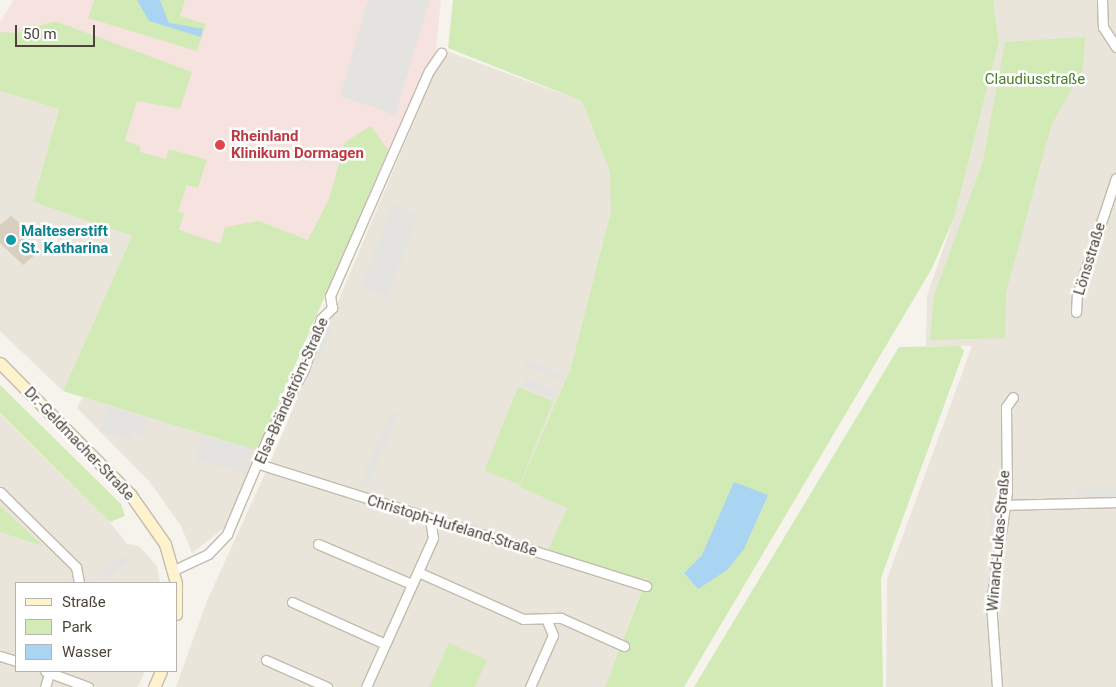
<!DOCTYPE html>
<meta charset="utf-8">
<style>
body{margin:0}
#map{position:relative;width:1116px;height:687px;overflow:hidden;background:#f6f3ec;font-family:Roboto,sans-serif}
div>[style]{position:absolute}
[style*='--x']{left:calc(var(--x)*1px);top:calc(var(--y)*1px);width:calc(var(--w)*1px);rotate:calc(var(--a)*1deg)}
.residential>*{inset:0;background:#eae5da}
.medical>*{inset:0;background:#f6e3e0}
.green>*{inset:0;background:#d2eab5;transform-origin:0 0}
.parking>*{inset:0;background:#e5e3e0;transform-origin:0 0}
.water>*{inset:0;background:#a9d4f2}
.building>*{inset:0;background:#d8cfc1}
.roads{filter:drop-shadow(1px 0 #c2bbae) drop-shadow(-1px 0 #c2bbae) drop-shadow(0 1px #c2bbae) drop-shadow(0 -1px #c2bbae)}
.street>*{height:9px;margin:-4.5px;padding:0 4.5px;transform-origin:4.5px;border-radius:4.5px;background:#fff}
.secondary>*{height:11px;margin:-5.5px;padding:0 5.5px;transform-origin:5.5px;border-radius:5.5px;background:#fff3cd}
.dots>*{width:14px;height:14px;translate:-50% -50%;box-sizing:border-box;border:2px solid #fff;border-radius:50%}
span{translate:-50% -50%;white-space:nowrap;text-align:center;line-height:1.15;-webkit-text-stroke:5px #fff;paint-order:stroke}
.park-label{font-size:15px;color:#4a7f2a}
.health-label{font-size:15px;color:#be3a42;font-weight:700}
.left{translate:0 -50%;text-align:left}
.culture-label{font-size:15px;color:#0d838f;font-weight:700}
.street-label{font-size:15px;color:#4b4439}
.legend{position:absolute;left:15px;top:582px;width:162px;height:90px;box-sizing:border-box;background:#fff;border:1px solid #b7b4b0;margin:0;padding:6px 9px;list-style:none;font-size:15px;color:#4b4439}
.legend li{display:flex;align-items:center;gap:10px;height:25px}
.legend b{width:25px;border:1px solid #b7b4b0}
.scale{position:absolute;left:15px;top:25px;width:80px;height:22px;box-sizing:border-box;border:2px solid #4b4439;border-top:0;padding-left:6px;font-size:15px;line-height:18px;white-space:nowrap;color:#4b4439;-webkit-text-stroke:4px #fff;paint-order:stroke}
</style>
<div id="map">
<div class="residential">
<i style="clip-path:polygon(993px 0,1116px 0,1116px 687px,886px 687px,887px 579px,972px 346px,926px 346px,927px 296px,954px 218px,999px 42px)"></i>
<i style="clip-path:polygon(444px 50px,582px 101px,611px 172px,611px 211px,570px 370px,519px 487px,567px 508px,548px 552px,647px 576px,605px 687px,176px 687px,207px 601px,273px 456px)"></i>
<i style="clip-path:polygon(0 91px,59px 109px,33px 202px,132px 236px,63px 391px,0 331px)"></i>
<i style="clip-path:polygon(83px 397px,258px 451px,224px 528px,192px 553px,181px 526px,149px 481px,77px 408px)"></i>
<i style="clip-path:polygon(0 414px,110px 522px,127px 544px,139px 546px,157px 566px,160px 583px,16px 583px,16px 671px,145px 671px,138px 687px,0 687px)"></i>
</div>
<div class="medical">
<i style="clip-path:polygon(14px 0,441px 0,436px 49px,326px 294px,33px 202px,59px 109px,0 91px,0 22px)"></i>
</div>
<div class="green">
<i style="clip-path:polygon(94px 0,137px 0,152px 20px,192px 29px,169px 23px,160px 0,185px 0,180px 16px,206px 24px,197px 51px,88px 18px)"></i>
<i style="clip-path:polygon(evenodd,453px 0,993px 0,999px 42px,954px 218px,932px 268px,684px 687px,605px 687px,647px 577px,639px 581px,547px 552px,567px 508px,519px 487px,570px 370px,611px 211px,610px 172px,582px 101px,448px 48px,453px 0,702px 555px,698px 589px,684px 573px,702px 555px)"></i>
<i style="clip-path:polygon(55px 21px,192px 72px,180px 109px,137px 101px,125px 140px,141px 147px,140px 152px,166px 159px,169px 149px,207px 160px,198px 188px,187px 185px,178px 212px,184px 213px,179px 230px,220px 244px,225px 227px,259px 221px,308px 240px,329px 199px,345px 142px,371px 126px,388px 150px,258px 451px,63px 391px,132px 236px,33px 202px,59px 109px,0 91px,0 32px,16px 33px)"></i>
<i style="clip-path:polygon(1085px 37px,1083px 69px,1051px 126px,1006px 293px,1005px 338px,930px 340px,934px 296px,983px 161px,1005px 42px)"></i>
<i style="clip-path:polygon(960px 346px,964px 351px,881px 578px,883px 687px,694px 687px,899px 347px)"></i>
<i style="clip-path:polygon(0 385px,121px 504px,125px 516px,110px 522px,0 413px)"></i>
<i style="left:518px;top:387px;width:38px;height:90px;rotate:22deg"></i>
<i style="clip-path:polygon(0 506px,43px 546px,0 532px)"></i>
<i style="clip-path:polygon(449px 643px,487px 660px,475px 687px,429px 687px)"></i>
</div>
<div class="parking">
<i style="clip-path:polygon(368px 0,430px 0,395px 115px,340px 96px)"></i>
<i style="left:393px;top:204px;width:28px;height:89px;rotate:21deg"></i>
<i style="left:325px;top:326px;width:8px;height:39px;rotate:23deg"></i>
<i style="left:525px;top:359px;width:43px;height:7px;rotate:22deg"></i>
<i style="left:526px;top:378px;width:33px;height:8px;rotate:23deg"></i>
<i style="clip-path:polygon(108px 406px,148px 419px,143px 435px,133px 432px,130px 440px,100px 431px)"></i>
<i style="left:391px;top:411px;width:8px;height:81px;rotate:23deg"></i>
<i style="left:202px;top:435px;width:53px;height:26px;rotate:15deg"></i>
<i style="clip-path:polygon(1077px 488px,1116px 488px,1116px 497px,1074px 498px)"></i>
<i style="left:990px;top:506px;width:8px;height:34px"></i>
<i style="left:124px;top:554px;width:9px;height:32px;rotate:49deg"></i>
</div>
<div class="water">
<i style="clip-path:polygon(137px 0,160px 0,169px 23px,203px 29px,201px 37px,149px 21px)"></i>
<i style="clip-path:polygon(734px 482px,768px 495px,744px 549px,727px 570px,698px 589px,684px 573px,702px 555px)"></i>
</div>
<div class="building">
<i style="clip-path:polygon(11px 216px,31px 232px,23px 238px,36px 254px,23px 265px,0 243px,0 225px)"></i>
</div>
<div class="roads">
<div class="street">
<i style="--x:1102;--y:0;--w:27;--a:88"></i>
<i style="--x:1103;--y:27;--w:24;--a:57"></i>
<i style="--x:1076;--y:312;--w:17;--a:-87"></i>
<i style="--x:1077;--y:295;--w:123;--a:-71.6"></i>
<i style="--x:259;--y:464;--w:406;--a:17.5"></i>
<i style="--x:0;--y:492;--w:107;--a:44.6"></i>
<i style="--x:76;--y:567;--w:16;--a:79"></i>
<i style="--x:1005;--y:505;--w:111;--a:-1.5"></i>
<i style="--x:318;--y:544;--w:102;--a:23.1"></i>
<i style="--x:174;--y:570;--w:38;--a:-25"></i>
<i style="--x:208;--y:554;--w:28;--a:-46"></i>
<i style="--x:227;--y:534;--w:105;--a:-67.1"></i>
<i style="--x:268;--y:437;--w:77;--a:-62.1"></i>
<i style="--x:304;--y:369;--w:53;--a:-71.2"></i>
<i style="--x:321;--y:319;--w:16;--a:-45"></i>
<i style="--x:332;--y:308;--w:12;--a:-99"></i>
<i style="--x:330;--y:296;--w:246;--a:-66.3"></i>
<i style="--x:429;--y:71;--w:22;--a:-56"></i>
<i style="--x:418;--y:572;--w:115;--a:24.1"></i>
<i style="--x:523;--y:619;--w:38;--a:-2"></i>
<i style="--x:561;--y:618;--w:69;--a:24"></i>
<i style="--x:292;--y:602;--w:102;--a:24.3"></i>
<i style="--x:0;--y:656;--w:17;--a:17"></i>
<i style="--x:266;--y:660;--w:67;--a:23.9"></i>
<i style="--x:45;--y:671;--w:46;--a:20.4"></i>
<i style="--x:45;--y:687;--w:17;--a:-73"></i>
<i style="--x:366;--y:687;--w:163;--a:-65.8"></i>
<i style="--x:433;--y:538;--w:18;--a:-99"></i>
<i style="--x:530;--y:687;--w:57;--a:-66.1"></i>
<i style="--x:553;--y:635;--w:15;--a:-113"></i>
<i style="--x:997;--y:687;--w:84;--a:-94.1"></i>
<i style="--x:991;--y:603;--w:112;--a:-81.8"></i>
<i style="--x:1007;--y:492;--w:85;--a:-90.7"></i>
<i style="--x:1006;--y:407;--w:12;--a:-55"></i>
</div>
<div class="secondary">
<i style="--x:0;--y:363;--w:185;--a:45.2"></i>
<i style="--x:130;--y:494;--w:61;--a:55"></i>
<i style="--x:165;--y:544;--w:41;--a:74.2"></i>
<i style="--x:176;--y:587;--w:27;--a:90"></i>
<i style="--x:154;--y:687;--w:17;--a:-66"></i>
</div>
</div>
<div class="dots">
<i style="left:220px;top:145px;background:#e0444e"></i>
<i style="left:11px;top:240px;background:#0f9aa8"></i>
</div>
<div class="park-label">
<span style="left:1035px;top:80px">Claudiusstraße</span>
</div>
<div class="health-label">
<span class="left" style="left:231px;top:145px">Rheinland<br>Klinikum Dormagen</span>
</div>
<div class="culture-label">
<span class="left" style="left:21px;top:240px">Malteserstift<br>St. Katharina</span>
</div>
<div class="street-label">
<span style="left:1090px;top:259px;rotate:-73deg">Lönsstraße</span>
<span style="left:292px;top:391px;rotate:-66deg">Elsa-Brändström-Straße</span>
<span style="left:79px;top:444px;rotate:46deg">Dr.-Geldmacher-Straße</span>
<span style="left:452px;top:526px;rotate:17deg">Christoph-Hufeland-Straße</span>
<span style="left:999px;top:541px;rotate:-85deg">Winand-Lukas-Straße</span>
</div>
<ul class="legend">
<li><b style="height:6px;background:#fff3cd"></b>Straße</li>
<li><b style="height:14px;background:#d2eab5"></b>Park</li>
<li><b style="height:14px;background:#a9d4f2"></b>Wasser</li>
</ul>
<div class="scale">50 m</div>
</div>
